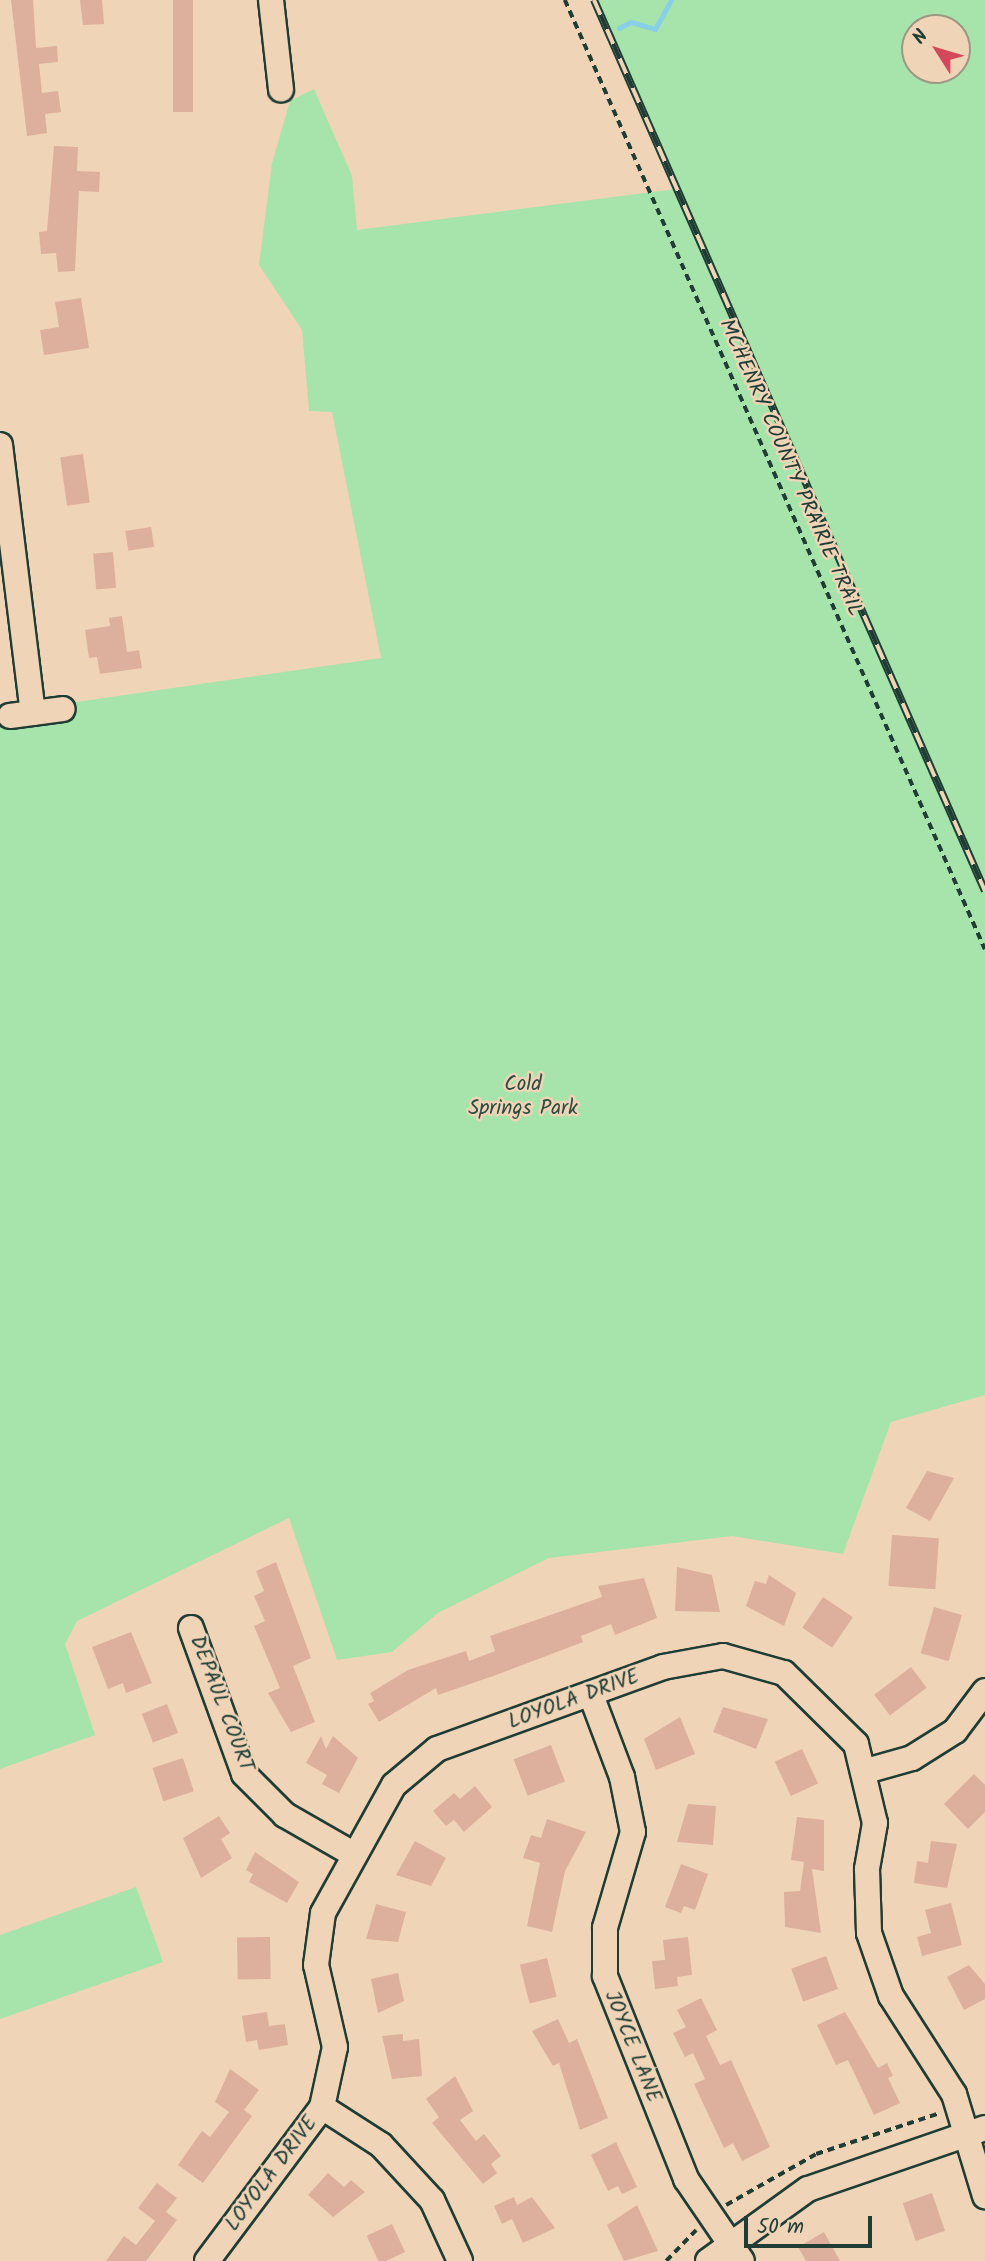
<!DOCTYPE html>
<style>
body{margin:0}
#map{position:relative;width:985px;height:2261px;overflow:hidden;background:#f0d4b7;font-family:Kalam,sans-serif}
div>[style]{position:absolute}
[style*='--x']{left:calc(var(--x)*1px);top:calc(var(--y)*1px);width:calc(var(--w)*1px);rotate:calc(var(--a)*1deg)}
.green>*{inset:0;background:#a6e4ab}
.stream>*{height:5px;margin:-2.5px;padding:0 2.5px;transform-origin:2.5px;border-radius:2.5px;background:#87d0e8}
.building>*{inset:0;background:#ddb09e;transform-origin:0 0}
.path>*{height:3.5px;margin-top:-1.75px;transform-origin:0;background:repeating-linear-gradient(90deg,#1f3d34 0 7px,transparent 0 12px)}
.roads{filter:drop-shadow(2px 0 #1f3d34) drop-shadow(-2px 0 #1f3d34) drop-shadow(0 2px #1f3d34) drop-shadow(0 -2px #1f3d34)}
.minor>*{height:24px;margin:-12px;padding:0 12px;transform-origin:12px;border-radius:12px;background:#f0d4b7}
.rail>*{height:8px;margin-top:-4px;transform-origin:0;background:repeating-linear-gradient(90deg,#f0d4b7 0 16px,#1f3d34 0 32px);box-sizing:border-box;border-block:2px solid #1f3d34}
span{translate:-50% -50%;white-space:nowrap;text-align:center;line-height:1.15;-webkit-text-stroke:5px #f0d4b7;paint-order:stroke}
.street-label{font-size:21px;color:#1f3d34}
.park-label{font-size:21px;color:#2c4e40}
.north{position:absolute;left:901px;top:14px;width:70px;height:70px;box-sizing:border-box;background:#f0d4b7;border:2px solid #9c9883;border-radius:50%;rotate:307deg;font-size:19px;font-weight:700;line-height:28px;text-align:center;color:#1f3d34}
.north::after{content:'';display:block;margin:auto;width:24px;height:32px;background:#d1495b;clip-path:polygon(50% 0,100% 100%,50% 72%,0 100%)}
.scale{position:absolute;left:744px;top:2216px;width:128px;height:32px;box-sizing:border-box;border:4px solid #1f3d34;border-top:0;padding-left:9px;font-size:21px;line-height:24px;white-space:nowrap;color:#1f3d34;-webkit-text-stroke:5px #f0d4b7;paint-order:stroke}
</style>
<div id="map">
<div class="green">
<i style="clip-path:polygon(evenodd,593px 0,985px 0,985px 1395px,891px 1422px,843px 1554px,732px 1536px,549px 1558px,438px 1613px,392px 1652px,337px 1660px,289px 1518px,77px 1621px,65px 1644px,95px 1735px,0 1769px,0 713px,381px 658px,332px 412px,309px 411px,302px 330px,259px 265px,272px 163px,290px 101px,314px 89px,352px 176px,357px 230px,676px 189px,593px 0,915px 28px,957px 28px,957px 70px,915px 70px,915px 28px)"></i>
<i style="clip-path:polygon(136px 1887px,163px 1962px,0 2019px,0 1935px)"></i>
</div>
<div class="stream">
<i style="--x:619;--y:28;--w:13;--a:-27"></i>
<i style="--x:631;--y:22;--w:25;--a:16"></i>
<i style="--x:655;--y:29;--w:33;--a:-61"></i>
</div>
<div class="building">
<i style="clip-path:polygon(11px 0,33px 0,36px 48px,57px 46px,58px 62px,39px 64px,42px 93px,58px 91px,61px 112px,45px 114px,47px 133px,27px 136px)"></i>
<i style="clip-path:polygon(80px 0,102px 0,104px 24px,83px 25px)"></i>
<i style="left:173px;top:0;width:20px;height:112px"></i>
<i style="clip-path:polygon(54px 146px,78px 147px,77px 171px,100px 172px,99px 192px,79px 191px,75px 271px,58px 272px,56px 253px,41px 254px,39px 232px,47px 231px)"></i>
<i style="clip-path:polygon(81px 298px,89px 348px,44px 355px,40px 330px,59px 327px,55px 302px)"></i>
<i style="left:83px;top:454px;width:49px;height:23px;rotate:82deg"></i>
<i style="left:151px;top:527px;width:20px;height:26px;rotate:81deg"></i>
<i style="left:113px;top:552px;width:36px;height:20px;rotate:85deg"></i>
<i style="clip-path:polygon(122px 616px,127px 652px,139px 650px,142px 668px,100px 674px,97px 657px,89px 658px,85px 630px,110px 626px,109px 618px)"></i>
<i style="clip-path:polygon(927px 1471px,954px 1478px,930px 1521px,906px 1508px)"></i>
<i style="left:892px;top:1535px;width:47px;height:51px;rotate:4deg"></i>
<i style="clip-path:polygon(276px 1562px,311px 1658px,293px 1666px,315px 1722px,291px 1732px,268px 1693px,280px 1688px,254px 1626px,265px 1621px,254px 1596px,264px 1591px,256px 1571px)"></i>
<i style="clip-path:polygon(677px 1567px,712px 1575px,720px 1612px,675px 1611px)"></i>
<i style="clip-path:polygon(769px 1575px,796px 1593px,784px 1626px,746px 1606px,755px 1581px,766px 1584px)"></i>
<i style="clip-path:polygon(644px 1578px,657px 1618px,615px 1635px,611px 1624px,581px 1636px,583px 1642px,496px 1675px,438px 1695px,436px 1688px,379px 1722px,368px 1704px,374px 1701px,370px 1693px,408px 1670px,466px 1651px,469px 1661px,495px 1651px,490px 1636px,602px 1597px,598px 1586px)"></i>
<i style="left:823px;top:1597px;width:36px;height:37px;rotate:34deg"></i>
<i style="left:934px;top:1607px;width:29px;height:48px;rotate:16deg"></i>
<i style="clip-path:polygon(131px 1632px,152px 1683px,126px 1693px,123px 1683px,108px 1689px,92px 1647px)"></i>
<i style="left:911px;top:1667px;width:26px;height:46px;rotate:53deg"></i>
<i style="left:167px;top:1704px;width:31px;height:27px;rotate:69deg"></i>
<i style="clip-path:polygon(723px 1707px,768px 1719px,756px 1749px,713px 1732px)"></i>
<i style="clip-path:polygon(680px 1717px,695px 1754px,656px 1770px,644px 1739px)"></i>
<i style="clip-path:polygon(321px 1736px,326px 1749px,333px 1736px,358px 1758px,339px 1793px,322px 1784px,327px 1775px,306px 1763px)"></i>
<i style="left:551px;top:1745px;width:39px;height:40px;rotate:69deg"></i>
<i style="left:802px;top:1749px;width:38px;height:30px;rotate:65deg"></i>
<i style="left:183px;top:1758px;width:35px;height:32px;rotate:72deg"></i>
<i style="clip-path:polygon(974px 1774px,985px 1785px,985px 1812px,968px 1829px,944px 1804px)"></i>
<i style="clip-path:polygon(475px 1786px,492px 1807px,464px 1832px,454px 1820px,446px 1826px,433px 1811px,454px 1793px,460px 1799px)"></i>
<i style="clip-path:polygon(688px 1804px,716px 1806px,713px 1845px,677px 1842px)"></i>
<i style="clip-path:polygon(219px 1816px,230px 1833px,221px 1839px,232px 1858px,201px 1878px,183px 1838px)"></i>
<i style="clip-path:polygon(797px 1817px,824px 1820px,824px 1871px,812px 1869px,821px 1933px,785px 1927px,784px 1892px,800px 1891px,804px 1862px,791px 1860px)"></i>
<i style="clip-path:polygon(547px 1819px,586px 1832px,565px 1871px,552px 1932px,527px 1926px,540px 1863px,523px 1858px,531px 1835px,541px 1838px)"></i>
<i style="clip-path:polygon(415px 1841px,446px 1858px,431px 1886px,396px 1875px)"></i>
<i style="clip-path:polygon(931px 1841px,957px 1844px,947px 1888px,914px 1883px,917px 1861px,928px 1863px)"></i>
<i style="clip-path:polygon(255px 1852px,299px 1882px,287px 1903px,249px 1882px,253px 1874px,246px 1870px)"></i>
<i style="clip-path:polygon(681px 1864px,708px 1874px,695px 1910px,684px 1906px,681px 1913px,665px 1907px)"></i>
<i style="clip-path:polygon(951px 1903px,962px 1945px,922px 1956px,917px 1937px,931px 1933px,925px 1910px)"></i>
<i style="clip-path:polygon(376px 1904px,406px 1912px,398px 1942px,366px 1939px)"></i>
<i style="left:270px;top:1937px;width:42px;height:33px;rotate:89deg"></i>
<i style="clip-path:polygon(688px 1937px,692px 1975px,677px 1977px,678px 1986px,655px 1989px,652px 1961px,665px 1960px,663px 1940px)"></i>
<i style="left:826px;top:1956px;width:35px;height:37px;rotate:70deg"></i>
<i style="left:547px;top:1958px;width:40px;height:28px;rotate:76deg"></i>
<i style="clip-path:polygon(969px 1965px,985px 1984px,985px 1999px,964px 2010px,947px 1977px)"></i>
<i style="clip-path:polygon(398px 1973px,404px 2001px,378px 2013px,371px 1979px)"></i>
<i style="clip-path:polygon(701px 1998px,717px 2030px,706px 2036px,720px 2065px,731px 2060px,770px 2147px,742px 2161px,733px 2143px,724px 2148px,694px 2084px,705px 2079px,693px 2053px,685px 2057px,673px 2033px,686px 2027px,677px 2010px)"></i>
<i style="clip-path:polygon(267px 2012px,269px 2026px,285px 2024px,288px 2045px,259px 2050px,257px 2040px,246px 2042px,242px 2016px)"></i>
<i style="clip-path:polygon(845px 2012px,878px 2068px,887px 2063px,893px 2076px,888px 2078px,900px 2103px,874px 2115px,848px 2060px,836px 2065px,817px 2025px)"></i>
<i style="clip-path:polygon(558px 2019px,569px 2043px,577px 2039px,608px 2118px,580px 2130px,559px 2063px,553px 2066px,532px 2031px)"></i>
<i style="clip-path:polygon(403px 2034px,403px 2041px,419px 2039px,422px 2076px,392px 2079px,382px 2036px)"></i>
<i style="clip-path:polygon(230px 2069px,259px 2090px,244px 2110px,252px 2116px,203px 2183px,178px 2165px,202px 2131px,210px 2137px,229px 2112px,215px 2102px)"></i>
<i style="clip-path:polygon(455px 2076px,473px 2111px,460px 2120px,476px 2141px,484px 2134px,501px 2156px,491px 2164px,497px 2173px,483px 2184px,432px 2123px,439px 2117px,426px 2099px)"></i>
<i style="clip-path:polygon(616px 2142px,637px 2187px,622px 2194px,618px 2186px,608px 2191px,591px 2155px)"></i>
<i style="clip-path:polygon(328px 2173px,344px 2187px,351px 2180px,365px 2192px,333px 2217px,308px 2195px)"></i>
<i style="clip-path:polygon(157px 2183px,177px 2198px,166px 2212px,177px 2220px,146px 2261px,106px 2261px,124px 2236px,136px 2245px,155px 2221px,138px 2208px)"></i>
<i style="left:932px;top:2193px;width:40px;height:31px;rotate:71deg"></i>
<i style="clip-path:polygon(514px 2197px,517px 2205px,532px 2197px,555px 2228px,523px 2243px,512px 2219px,502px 2224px,494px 2206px)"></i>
<i style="clip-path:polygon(637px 2205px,658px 2251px,624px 2261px,607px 2225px)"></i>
<i style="left:392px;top:2224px;width:31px;height:28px;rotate:65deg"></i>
<i style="clip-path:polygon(824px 2232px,840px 2261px,806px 2261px,798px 2247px)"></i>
</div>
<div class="path">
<i style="--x:565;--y:0;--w:1038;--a:66.13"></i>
<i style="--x:726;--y:2205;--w:103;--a:-29.5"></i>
<i style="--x:816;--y:2154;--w:131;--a:-18.3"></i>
<i style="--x:666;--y:2261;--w:43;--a:-45.9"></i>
</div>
<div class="roads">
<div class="minor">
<i style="--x:271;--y:0;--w:90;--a:83.6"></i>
<i style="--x:0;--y:445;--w:270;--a:83"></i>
<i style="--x:10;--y:716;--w:53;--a:-7.5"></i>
<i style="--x:191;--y:1628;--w:155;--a:70"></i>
<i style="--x:244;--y:1774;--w:58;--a:45"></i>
<i style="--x:285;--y:1815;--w:78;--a:29.8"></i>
<i style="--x:591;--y:1695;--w:88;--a:69.3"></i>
<i style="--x:622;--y:1777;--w:56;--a:78.7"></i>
<i style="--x:633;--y:1832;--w:100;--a:106.3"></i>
<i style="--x:605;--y:1928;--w:48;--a:90"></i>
<i style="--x:605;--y:1976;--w:219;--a:68.2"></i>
<i style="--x:686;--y:2179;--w:99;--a:55.7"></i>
<i style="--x:866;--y:1771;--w:48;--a:-15.8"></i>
<i style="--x:912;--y:1758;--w:51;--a:-32.1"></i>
<i style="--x:955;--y:1731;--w:50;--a:-53.1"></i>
<i style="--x:322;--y:2107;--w:70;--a:32.8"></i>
<i style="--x:381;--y:2145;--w:75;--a:47.2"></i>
<i style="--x:432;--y:2200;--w:67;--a:65.3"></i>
<i style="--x:207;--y:2261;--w:192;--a:-53.2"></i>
<i style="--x:322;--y:2107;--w:61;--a:-77.8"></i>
<i style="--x:335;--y:2047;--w:84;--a:-103"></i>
<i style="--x:316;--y:1965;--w:52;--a:-82.3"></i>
<i style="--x:323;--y:1913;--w:146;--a:-61"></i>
<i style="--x:394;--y:1785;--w:56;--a:-39.9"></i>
<i style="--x:437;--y:1749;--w:240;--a:-19.9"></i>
<i style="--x:663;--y:1667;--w:61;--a:-10.4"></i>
<i style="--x:723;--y:1656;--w:63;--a:15.6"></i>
<i style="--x:784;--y:1673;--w:101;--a:44.6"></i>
<i style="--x:856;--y:1744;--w:81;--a:76.5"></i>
<i style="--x:875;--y:1823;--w:47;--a:99.9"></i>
<i style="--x:867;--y:1869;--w:64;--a:88.2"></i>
<i style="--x:869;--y:1933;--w:67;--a:70.8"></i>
<i style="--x:891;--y:1996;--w:117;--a:57.3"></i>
<i style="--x:954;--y:2094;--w:107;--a:73.1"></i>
<i style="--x:708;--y:2261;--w:123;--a:-35.8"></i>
<i style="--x:808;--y:2189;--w:187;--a:-19"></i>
</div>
</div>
<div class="rail">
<i style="--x:594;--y:0;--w:973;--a:66.31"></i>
</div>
<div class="street-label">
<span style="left:790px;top:468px;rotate:66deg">MCHENRY COUNTY PRAIRIE TRAIL</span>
<span style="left:574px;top:1700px;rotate:-20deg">LOYOLA DRIVE</span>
<span style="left:221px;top:1704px;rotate:69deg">DEPAUL COURT</span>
<span style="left:632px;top:2047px;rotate:68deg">JOYCE LANE</span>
<span style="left:272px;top:2174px;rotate:-53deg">LOYOLA DRIVE</span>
</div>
<div class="park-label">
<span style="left:523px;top:1097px">Cold<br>Springs Park</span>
</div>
<div class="north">N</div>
<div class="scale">50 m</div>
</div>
